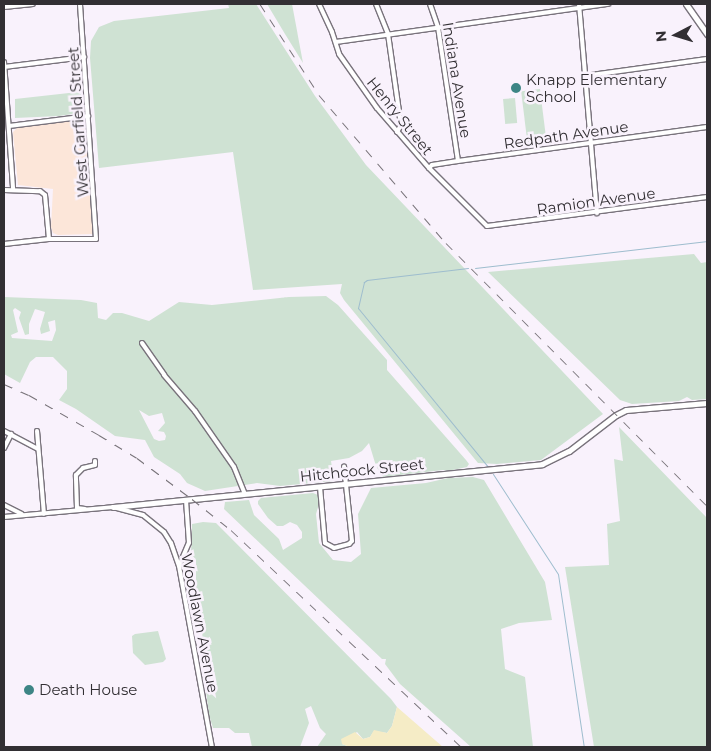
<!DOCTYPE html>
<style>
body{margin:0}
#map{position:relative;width:711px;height:751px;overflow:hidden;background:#f9f2fc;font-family:Montserrat,sans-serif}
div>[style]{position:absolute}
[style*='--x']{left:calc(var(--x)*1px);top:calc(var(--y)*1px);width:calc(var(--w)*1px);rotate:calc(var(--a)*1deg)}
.commercial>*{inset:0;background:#fce6d9}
.green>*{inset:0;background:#cfe2d3;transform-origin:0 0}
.sand>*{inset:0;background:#f5ecc6}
.stream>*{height:1px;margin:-0.5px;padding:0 0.5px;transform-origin:0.5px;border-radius:0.5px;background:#9ebdce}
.roads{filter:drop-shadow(1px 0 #79737c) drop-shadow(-1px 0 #79737c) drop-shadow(0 1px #79737c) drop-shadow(0 -1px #79737c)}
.street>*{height:4px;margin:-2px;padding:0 2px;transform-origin:2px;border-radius:2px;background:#fff}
.secondary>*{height:5px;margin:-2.5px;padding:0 2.5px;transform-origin:2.5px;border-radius:2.5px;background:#fff}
.rail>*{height:1px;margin-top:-0.5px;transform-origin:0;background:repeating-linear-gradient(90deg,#767177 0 9px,transparent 0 18px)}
.dots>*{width:14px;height:14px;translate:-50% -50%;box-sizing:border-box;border:2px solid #f9f2fc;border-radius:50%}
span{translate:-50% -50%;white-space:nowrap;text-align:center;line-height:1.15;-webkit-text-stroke:5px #f9f2fc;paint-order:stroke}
.poi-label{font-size:15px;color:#322f33}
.left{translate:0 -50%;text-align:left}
.street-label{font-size:15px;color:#322f33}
.frame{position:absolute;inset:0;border:5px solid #322f33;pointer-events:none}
.north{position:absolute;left:651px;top:10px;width:50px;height:50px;-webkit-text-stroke:4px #f9f2fc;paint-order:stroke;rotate:265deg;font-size:14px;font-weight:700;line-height:20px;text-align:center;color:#322f33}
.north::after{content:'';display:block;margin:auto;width:18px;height:22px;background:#322f33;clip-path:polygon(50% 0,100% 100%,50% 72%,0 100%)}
</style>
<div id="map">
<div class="commercial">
<i style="clip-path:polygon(84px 120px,93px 234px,58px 235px,53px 233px,51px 227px,53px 189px,18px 185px,13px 132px,18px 127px)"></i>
</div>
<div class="green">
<i style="clip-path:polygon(228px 4px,256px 4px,315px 96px,366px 165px,603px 414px,541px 460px,497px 464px,478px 463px,344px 300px,340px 293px,342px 284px,253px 290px,233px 152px,99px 168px,90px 58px,91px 41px,99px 27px,114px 21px,229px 8px)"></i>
<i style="clip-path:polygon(267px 4px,292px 4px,303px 63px,285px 34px)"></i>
<i style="left:540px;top:89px;width:51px;height:19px;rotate:83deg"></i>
<i style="clip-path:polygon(78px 92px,81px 94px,82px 109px,79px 113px,59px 116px,15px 118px,15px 99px)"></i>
<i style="left:515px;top:98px;width:25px;height:12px;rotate:85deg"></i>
<i style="clip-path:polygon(694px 254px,701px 263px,707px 262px,707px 399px,692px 400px,687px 397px,679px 401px,632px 404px,620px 400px,488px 272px)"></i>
<i style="clip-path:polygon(evenodd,326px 296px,338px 305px,387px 360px,387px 370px,466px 460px,469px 464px,467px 467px,448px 471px,443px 470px,383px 477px,376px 466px,369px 443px,362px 451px,349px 458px,331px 461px,334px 481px,280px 486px,257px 483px,205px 491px,187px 483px,180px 474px,154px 457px,145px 440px,115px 436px,76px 409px,59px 400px,67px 389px,67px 371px,53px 357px,36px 357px,30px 362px,20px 383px,4px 374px,4px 297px,81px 300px,97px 303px,98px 318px,106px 320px,113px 313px,122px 313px,149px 321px,179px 302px,212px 305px,289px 297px,326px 296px,15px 308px,21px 312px,19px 318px,25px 335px,29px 334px,29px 324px,35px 309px,45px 312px,40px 329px,41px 334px,50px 331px,48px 322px,55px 320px,56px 330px,52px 341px,12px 338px,11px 335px,18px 332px,13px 310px,15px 308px,326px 296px,139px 410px,149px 416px,162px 413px,165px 423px,158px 431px,164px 432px,166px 436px,165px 440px,159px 441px,154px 439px,139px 410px)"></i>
<i style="clip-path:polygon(619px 427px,707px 518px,707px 747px,594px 747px,565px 567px,609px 565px,607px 524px,620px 521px,614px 459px,623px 461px)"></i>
<i style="clip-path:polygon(473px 477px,484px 480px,545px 582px,552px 620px,519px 623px,501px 629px,505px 669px,525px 677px,533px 747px,471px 747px,400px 684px,385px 664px,386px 659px,382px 659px,224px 509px,225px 502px,249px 500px,254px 515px,279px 539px,283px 550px,302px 538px,302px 532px,297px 525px,290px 522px,283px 526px,277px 526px,268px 518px,258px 504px,258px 501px,261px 498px,313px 493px,318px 495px,319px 504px,316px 514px,319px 543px,333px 560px,351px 562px,361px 554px,358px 514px,371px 488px,426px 483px,448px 478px)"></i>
<i style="clip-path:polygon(203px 522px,216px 523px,391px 699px,397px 707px,392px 726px,387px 733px,374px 731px,370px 737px,363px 739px,357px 732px,342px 744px,350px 747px,317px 747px,326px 734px,320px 728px,311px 706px,305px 709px,309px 723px,300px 747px,252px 747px,249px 733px,235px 733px,229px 728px,213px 728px,209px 715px,203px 666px,202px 617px,196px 590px,196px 560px,191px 554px,192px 524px)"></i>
<i style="clip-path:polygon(158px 631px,166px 659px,163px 662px,145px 665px,133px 653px,132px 636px,135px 634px)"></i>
</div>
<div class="sand">
<i style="clip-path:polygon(397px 707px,443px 747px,350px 747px,342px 744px,341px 739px,355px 732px,363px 739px,370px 737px,374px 730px,387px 733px,392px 726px)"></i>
</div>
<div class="stream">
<i style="--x:468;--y:268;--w:102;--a:173.2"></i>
<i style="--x:367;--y:280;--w:4;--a:146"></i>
<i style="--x:364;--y:282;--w:27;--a:103"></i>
<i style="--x:358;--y:308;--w:205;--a:50.7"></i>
<i style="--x:475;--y:268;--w:234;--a:-6.6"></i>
<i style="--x:493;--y:474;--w:119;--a:57"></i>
<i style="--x:558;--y:574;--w:175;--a:81.5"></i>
</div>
<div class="roads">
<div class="street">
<i style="--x:319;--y:4;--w:31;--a:65"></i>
<i style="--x:332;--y:32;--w:23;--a:72"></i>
<i style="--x:339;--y:54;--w:66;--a:54.9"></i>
<i style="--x:377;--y:108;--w:79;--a:49.1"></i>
<i style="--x:429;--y:168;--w:82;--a:45"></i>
<i style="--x:487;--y:226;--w:222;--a:-7.5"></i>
<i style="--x:376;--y:4;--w:32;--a:68"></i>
<i style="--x:388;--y:34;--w:92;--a:81.9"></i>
<i style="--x:401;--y:125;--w:8;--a:120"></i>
<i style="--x:430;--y:4;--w:24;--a:71"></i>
<i style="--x:438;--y:27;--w:135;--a:81.5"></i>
<i style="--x:579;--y:4;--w:210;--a:85.1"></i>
<i style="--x:4;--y:7;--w:29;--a:-6"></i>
<i style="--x:336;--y:42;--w:275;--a:-8"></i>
<i style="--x:4;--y:62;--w:127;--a:85.9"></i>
<i style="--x:4;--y:67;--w:81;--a:-7.1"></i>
<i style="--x:584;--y:76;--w:124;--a:-7.9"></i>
<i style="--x:9;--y:126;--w:80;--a:-7.2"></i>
<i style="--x:429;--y:168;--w:4;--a:-45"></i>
<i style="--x:432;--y:165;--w:26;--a:-9"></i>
<i style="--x:458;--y:161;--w:251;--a:-7.8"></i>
<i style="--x:4;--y:190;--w:36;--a:2"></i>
<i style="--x:40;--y:191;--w:6;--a:39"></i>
<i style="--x:45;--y:195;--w:44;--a:84.8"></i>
<i style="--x:4;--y:244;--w:45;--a:-6.3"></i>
<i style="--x:49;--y:239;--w:47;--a:0"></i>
<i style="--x:96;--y:239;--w:236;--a:-93.9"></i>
<i style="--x:142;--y:343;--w:39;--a:55"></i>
<i style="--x:164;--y:375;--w:48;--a:49.3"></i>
<i style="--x:195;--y:411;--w:68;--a:55.1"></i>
<i style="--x:234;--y:467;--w:29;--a:68"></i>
<i style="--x:4;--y:431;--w:38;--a:28"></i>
<i style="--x:37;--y:431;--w:83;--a:85.2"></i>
<i style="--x:4;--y:448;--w:16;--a:-63"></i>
<i style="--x:320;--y:487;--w:56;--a:84.9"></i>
<i style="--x:325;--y:543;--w:10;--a:29"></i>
<i style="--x:334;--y:548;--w:16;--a:-15"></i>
<i style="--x:349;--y:544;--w:4;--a:-45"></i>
<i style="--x:352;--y:541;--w:75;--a:-96.1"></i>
<i style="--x:4;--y:505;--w:20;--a:27"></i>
<i style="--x:85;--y:509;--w:8;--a:-173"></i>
<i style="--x:77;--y:508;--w:33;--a:-92"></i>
<i style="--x:76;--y:475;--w:10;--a:-45"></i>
<i style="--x:83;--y:468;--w:12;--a:-14"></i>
<i style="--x:95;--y:465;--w:4;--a:-90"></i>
<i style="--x:4;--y:517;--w:109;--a:-5.2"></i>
<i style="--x:113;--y:507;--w:31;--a:15"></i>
<i style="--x:143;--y:515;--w:27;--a:39"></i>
<i style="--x:164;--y:532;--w:13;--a:58"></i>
<i style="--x:171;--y:543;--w:24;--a:71"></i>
<i style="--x:179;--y:566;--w:184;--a:79.7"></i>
<i style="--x:179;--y:566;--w:25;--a:-67"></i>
<i style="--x:189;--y:543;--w:43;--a:-94"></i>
</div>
<div class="secondary">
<i style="--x:686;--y:4;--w:37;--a:55"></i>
<i style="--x:113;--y:507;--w:431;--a:-5.7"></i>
<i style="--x:542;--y:464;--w:30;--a:-26"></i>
<i style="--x:569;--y:451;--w:59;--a:-37.5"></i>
<i style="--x:616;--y:415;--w:11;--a:-27"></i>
<i style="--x:626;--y:410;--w:81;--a:-4.9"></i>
</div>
</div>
<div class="rail">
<i style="--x:260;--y:4;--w:108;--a:57"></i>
<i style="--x:319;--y:95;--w:195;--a:49.4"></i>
<i style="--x:446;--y:243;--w:371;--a:45.2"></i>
<i style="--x:4;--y:384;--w:27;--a:24"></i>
<i style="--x:29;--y:395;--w:81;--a:29.7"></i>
<i style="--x:99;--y:435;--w:44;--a:31.2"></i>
<i style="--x:137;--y:458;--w:69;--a:36.7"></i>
<i style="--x:192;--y:499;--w:50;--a:38.5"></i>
<i style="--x:231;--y:530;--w:316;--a:43.3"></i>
</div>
<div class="dots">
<i style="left:516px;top:88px;background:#3d8585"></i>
<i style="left:29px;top:690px;background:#3d8585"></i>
</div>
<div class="poi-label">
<span class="left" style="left:526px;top:88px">Knapp Elementary<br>School</span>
<span class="left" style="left:39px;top:690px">Death House</span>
</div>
<div class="street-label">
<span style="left:457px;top:80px;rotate:81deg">Indiana Avenue</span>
<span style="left:400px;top:116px;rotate:51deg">Henry Street</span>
<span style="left:78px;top:122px;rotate:-94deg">West Garfield Street</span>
<span style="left:566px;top:135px;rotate:-8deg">Redpath Avenue</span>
<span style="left:596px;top:201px;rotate:-8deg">Ramion Avenue</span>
<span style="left:362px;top:470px;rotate:-6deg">Hitchcock Street</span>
<span style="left:200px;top:623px;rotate:79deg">Woodlawn Avenue</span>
</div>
<div class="frame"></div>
<div class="north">N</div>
</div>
